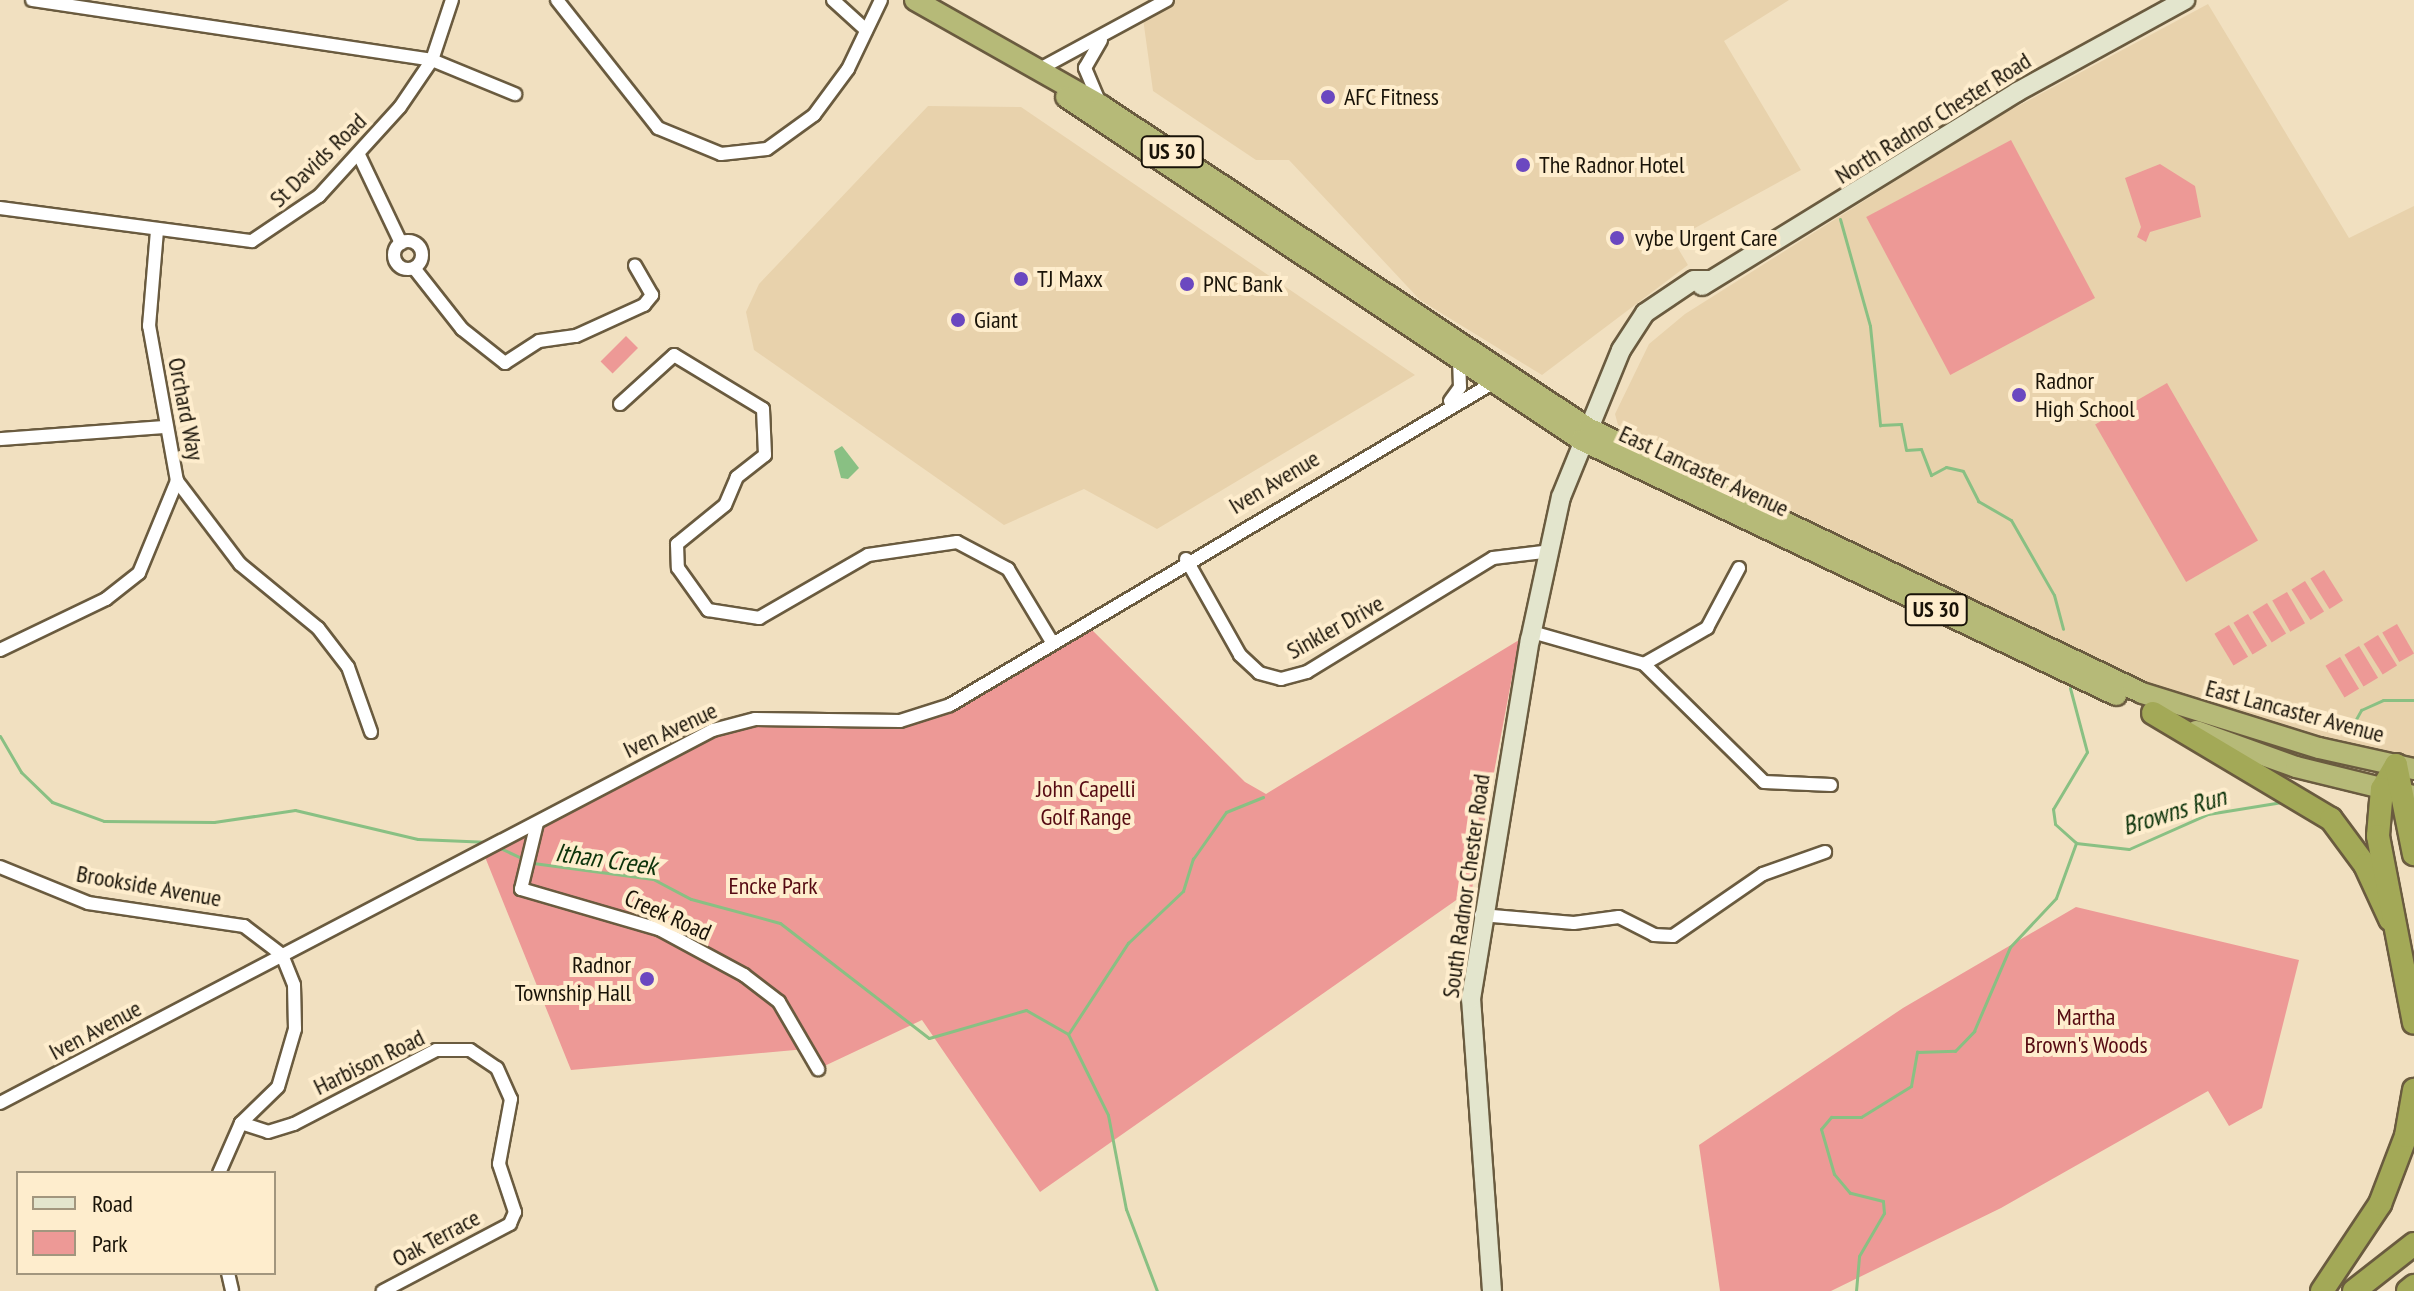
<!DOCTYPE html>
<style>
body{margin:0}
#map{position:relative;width:2414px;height:1291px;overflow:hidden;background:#f1e0c0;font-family:"PT Sans Narrow",sans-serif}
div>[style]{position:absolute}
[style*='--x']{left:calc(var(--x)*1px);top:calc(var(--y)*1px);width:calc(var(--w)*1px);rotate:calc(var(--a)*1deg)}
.built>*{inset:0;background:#e8d2ac}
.green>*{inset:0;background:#ed9996;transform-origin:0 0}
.water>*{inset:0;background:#89c083}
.stream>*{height:3px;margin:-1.5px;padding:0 1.5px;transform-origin:1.5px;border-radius:1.5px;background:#89c083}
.roads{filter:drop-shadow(2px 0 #6a5b3f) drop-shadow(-2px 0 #6a5b3f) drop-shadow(0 2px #6a5b3f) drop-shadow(0 -2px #6a5b3f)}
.minor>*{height:12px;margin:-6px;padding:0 6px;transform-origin:6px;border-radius:6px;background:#fff}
.minor>.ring{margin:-6px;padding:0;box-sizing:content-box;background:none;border:12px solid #fff;border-radius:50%}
.secondary>*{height:18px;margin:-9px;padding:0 9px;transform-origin:9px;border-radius:9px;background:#e3e5cd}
.trunk>*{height:20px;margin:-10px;padding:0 10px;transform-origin:10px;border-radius:10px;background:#b6ba78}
.motorway>*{height:22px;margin:-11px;padding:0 11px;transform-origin:11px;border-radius:11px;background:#a3a957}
.dots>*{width:22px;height:22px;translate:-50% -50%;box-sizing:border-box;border:4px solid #feedcd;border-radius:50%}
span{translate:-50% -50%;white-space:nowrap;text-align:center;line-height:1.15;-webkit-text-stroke:8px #feedcd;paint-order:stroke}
.shield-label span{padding:2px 6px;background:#feedcd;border:2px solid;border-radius:6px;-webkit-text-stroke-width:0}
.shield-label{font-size:22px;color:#191308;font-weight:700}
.poi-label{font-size:24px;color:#191308}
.left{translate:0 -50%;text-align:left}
.right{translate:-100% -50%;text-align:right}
.street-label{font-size:24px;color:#191308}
.park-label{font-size:24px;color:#560a12}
.water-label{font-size:26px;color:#0c330a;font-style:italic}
.legend{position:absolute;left:16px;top:1171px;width:260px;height:104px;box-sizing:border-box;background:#feedcd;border:2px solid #a2967e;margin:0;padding:10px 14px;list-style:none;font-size:24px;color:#191308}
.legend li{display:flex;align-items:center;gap:16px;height:40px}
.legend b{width:40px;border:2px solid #a2967e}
</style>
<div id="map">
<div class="built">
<i style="clip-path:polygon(1148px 0,1789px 0,1724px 41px,1801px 170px,1673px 240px,1688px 265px,1542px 375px,1420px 300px,1289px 160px,1256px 160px,1153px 91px,1141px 4px)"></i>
<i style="clip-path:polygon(2208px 4px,2349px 238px,2414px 206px,2414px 758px,2314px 738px,2153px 685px,1640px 438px,1618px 425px,1615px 414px,1649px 344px,1685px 314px,1992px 120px)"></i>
<i style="clip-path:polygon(928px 106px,1021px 107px,1415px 375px,1157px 529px,1084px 489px,1004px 525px,754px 350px,746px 312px,759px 284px)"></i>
</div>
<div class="green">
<i style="left:2011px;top:140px;width:179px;height:164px;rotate:62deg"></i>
<i style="clip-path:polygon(2160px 164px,2195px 186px,2201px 217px,2150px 232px,2146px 242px,2137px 237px,2141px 227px,2125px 178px)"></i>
<i style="left:626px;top:336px;width:17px;height:36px;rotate:45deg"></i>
<i style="left:2167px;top:383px;width:182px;height:83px;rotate:60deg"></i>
<i style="left:2324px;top:570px;width:36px;height:16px;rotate:58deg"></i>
<i style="left:2305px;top:581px;width:36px;height:16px;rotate:58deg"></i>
<i style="left:2287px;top:592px;width:36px;height:17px;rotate:60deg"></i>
<i style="left:2267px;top:603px;width:36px;height:17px;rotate:58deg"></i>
<i style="left:2248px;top:614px;width:37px;height:17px;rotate:59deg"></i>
<i style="clip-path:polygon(1084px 622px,1245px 782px,1266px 794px,1519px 640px,1472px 889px,1040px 1192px,922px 1020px,818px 1069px,806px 1049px,571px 1070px,483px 852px,713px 730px,755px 719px,900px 721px,950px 705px)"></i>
<i style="left:2397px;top:624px;width:34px;height:17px;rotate:60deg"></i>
<i style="left:2229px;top:625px;width:37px;height:17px;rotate:59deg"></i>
<i style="left:2378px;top:635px;width:36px;height:17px;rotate:58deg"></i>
<i style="left:2359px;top:646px;width:37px;height:17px;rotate:59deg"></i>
<i style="left:2340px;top:657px;width:37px;height:17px;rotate:59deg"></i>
<i style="clip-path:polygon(2076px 907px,2299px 960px,2262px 1108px,2229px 1126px,2208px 1091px,2001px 1208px,1831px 1291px,1720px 1291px,1699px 1145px,1903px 1008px)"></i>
</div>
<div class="water">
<i style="clip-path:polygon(842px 446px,859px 468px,848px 479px,841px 478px,834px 451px)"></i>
</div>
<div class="stream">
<i style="--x:1840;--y:219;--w:111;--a:74.3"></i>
<i style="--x:1870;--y:326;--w:100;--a:84.2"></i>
<i style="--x:1880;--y:425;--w:21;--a:-3"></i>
<i style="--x:1901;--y:424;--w:26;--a:79"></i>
<i style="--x:1906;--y:450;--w:15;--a:-4"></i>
<i style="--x:1921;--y:449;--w:28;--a:69"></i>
<i style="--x:1931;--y:475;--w:17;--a:-28"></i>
<i style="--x:1946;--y:467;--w:17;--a:13"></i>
<i style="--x:1963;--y:471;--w:34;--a:63"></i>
<i style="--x:1978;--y:501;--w:38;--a:30"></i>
<i style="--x:2011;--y:520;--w:86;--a:60.2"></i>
<i style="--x:2054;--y:595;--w:35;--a:75"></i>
<i style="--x:2070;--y:688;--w:66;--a:75.1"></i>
<i style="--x:2087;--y:752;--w:66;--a:120.8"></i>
<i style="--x:2053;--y:809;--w:15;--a:82"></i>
<i style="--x:2055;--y:824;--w:28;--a:42"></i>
<i style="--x:2350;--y:730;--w:23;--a:-61"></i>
<i style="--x:2361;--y:710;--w:24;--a:-24"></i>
<i style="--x:2383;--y:700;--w:31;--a:0"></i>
<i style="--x:0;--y:736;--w:42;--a:59.7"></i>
<i style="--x:21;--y:772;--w:43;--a:44.1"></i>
<i style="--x:52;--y:802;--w:55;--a:20.1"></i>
<i style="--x:104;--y:821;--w:110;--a:0.5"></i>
<i style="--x:214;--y:822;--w:82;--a:-8.4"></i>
<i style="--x:295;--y:810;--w:126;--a:13.3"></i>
<i style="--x:418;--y:839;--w:72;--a:2.4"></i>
<i style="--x:2076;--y:843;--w:53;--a:6.5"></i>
<i style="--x:2129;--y:849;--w:86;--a:-23.9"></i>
<i style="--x:2208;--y:814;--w:75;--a:-9.2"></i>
<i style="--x:500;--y:848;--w:29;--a:25"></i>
<i style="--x:533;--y:863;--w:121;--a:7.6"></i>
<i style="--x:653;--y:879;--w:43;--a:27.8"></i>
<i style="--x:691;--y:899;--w:92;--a:15.1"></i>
<i style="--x:780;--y:923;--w:188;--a:37.7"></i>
<i style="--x:929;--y:1038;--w:101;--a:-16.1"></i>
<i style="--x:1026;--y:1010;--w:48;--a:29.7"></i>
<i style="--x:1068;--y:1034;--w:90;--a:63.7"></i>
<i style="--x:1108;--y:1115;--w:96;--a:79.2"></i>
<i style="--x:1126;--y:1209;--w:88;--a:69.3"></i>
<i style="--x:1069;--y:1033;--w:108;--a:-56.8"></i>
<i style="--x:1128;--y:943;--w:76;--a:-43.4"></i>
<i style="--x:1183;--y:891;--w:34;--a:-73"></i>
<i style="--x:1193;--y:859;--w:57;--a:-54.9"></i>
<i style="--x:1226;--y:812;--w:40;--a:-22"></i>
<i style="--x:1856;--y:1291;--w:35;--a:-85"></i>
<i style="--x:1859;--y:1256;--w:50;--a:-59.8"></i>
<i style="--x:1884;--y:1213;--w:12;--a:-95"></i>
<i style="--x:1883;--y:1201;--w:34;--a:-166"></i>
<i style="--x:1850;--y:1193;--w:25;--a:-130"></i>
<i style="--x:1834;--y:1174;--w:47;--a:-106.1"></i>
<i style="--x:1821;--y:1129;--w:16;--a:-50"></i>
<i style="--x:1831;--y:1117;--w:30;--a:0"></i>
<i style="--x:1861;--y:1117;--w:59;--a:-31.8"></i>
<i style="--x:1911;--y:1086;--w:35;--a:-80"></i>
<i style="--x:1917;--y:1052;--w:38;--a:-2"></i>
<i style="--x:1955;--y:1051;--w:28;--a:-46"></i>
<i style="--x:1974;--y:1031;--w:91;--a:-66.8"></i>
<i style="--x:2010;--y:947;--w:67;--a:-46.8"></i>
<i style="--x:2056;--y:898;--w:59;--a:-70"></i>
</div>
<div class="roads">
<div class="minor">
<i style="--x:32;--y:0;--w:404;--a:8.5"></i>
<i style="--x:432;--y:60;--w:90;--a:22.3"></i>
<i style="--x:557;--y:0;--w:163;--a:51.7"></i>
<i style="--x:658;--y:128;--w:68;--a:22.4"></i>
<i style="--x:721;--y:154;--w:46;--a:-6.2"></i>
<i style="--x:767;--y:149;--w:58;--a:-35.9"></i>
<i style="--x:814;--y:115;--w:57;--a:-53.5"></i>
<i style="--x:848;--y:69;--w:76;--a:-64.4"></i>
<i style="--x:833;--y:0;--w:45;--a:42.3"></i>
<i style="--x:1036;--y:71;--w:149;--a:-28.5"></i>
<i style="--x:1099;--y:101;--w:36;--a:-113"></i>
<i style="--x:1085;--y:68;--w:32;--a:-60"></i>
<i style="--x:359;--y:155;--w:98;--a:64.5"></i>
<i style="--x:0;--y:208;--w:254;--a:7.5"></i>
<i style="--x:252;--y:241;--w:81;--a:-33.9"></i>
<i style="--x:319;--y:196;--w:120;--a:-47.7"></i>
<i style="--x:400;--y:107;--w:57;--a:-55.8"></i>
<i style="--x:432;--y:60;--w:63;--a:-71.6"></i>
<i class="ring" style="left:394px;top:241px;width:16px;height:16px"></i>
<i style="--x:414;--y:268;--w:78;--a:51.8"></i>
<i style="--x:462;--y:329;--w:55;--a:38.3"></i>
<i style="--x:505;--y:363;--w:40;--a:-32.9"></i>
<i style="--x:539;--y:341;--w:37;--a:-8"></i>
<i style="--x:576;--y:336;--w:75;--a:-24.5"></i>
<i style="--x:644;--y:305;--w:13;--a:-51"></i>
<i style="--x:652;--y:295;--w:34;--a:-120"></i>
<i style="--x:1450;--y:401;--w:17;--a:-54"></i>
<i style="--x:1460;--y:387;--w:24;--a:-92"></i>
<i style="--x:620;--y:404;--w:73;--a:-42.2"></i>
<i style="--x:674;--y:355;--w:104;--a:31.2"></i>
<i style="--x:763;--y:409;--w:46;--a:87.5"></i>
<i style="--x:765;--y:455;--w:36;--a:142"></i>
<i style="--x:737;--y:477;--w:30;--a:113"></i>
<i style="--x:725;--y:505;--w:62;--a:140.9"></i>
<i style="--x:677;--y:544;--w:24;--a:88"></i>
<i style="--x:678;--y:568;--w:52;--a:54.5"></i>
<i style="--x:708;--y:610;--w:52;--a:8.9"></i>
<i style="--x:759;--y:618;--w:126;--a:-30"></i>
<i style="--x:868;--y:555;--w:90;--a:-8.3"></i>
<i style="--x:957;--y:542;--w:58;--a:27.9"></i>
<i style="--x:1008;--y:569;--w:85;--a:58.9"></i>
<i style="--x:0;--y:439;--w:162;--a:-4.2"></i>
<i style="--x:177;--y:481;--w:104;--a:52.8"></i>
<i style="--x:240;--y:564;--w:101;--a:39.4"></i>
<i style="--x:318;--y:628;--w:49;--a:52.4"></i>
<i style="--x:348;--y:667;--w:69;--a:70.5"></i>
<i style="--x:1186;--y:559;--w:110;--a:60.6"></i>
<i style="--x:1240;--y:655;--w:26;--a:43"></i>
<i style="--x:1259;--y:673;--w:23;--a:15"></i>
<i style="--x:1281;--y:679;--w:27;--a:-15"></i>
<i style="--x:1307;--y:672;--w:218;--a:-31.5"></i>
<i style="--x:1493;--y:558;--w:59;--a:-6.8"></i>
<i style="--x:1532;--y:632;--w:116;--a:15.9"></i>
<i style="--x:1644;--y:664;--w:73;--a:-29.7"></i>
<i style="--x:1707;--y:628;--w:68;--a:-61.9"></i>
<i style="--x:0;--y:650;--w:118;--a:-25.7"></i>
<i style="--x:106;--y:599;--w:42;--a:-38.2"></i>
<i style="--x:139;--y:573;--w:100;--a:-67.6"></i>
<i style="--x:177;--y:481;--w:158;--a:-100.2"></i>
<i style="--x:149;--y:326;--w:95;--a:-85.2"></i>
<i style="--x:1644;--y:664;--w:168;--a:44.5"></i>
<i style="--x:1764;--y:782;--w:67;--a:2.6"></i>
<i style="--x:537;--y:823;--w:68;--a:103.6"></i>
<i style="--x:521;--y:889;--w:144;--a:16.2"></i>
<i style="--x:659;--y:929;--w:97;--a:28.4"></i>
<i style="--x:744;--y:975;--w:44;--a:37.6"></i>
<i style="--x:779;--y:1002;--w:78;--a:59.8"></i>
<i style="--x:0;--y:867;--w:95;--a:22.2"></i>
<i style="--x:88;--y:903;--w:158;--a:8.4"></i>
<i style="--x:244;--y:926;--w:48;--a:37.3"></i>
<i style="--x:282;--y:955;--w:32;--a:68"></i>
<i style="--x:294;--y:985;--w:44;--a:88.7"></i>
<i style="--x:295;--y:1029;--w:60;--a:106.3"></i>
<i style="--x:278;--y:1087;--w:52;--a:135.8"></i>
<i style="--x:241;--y:1123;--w:55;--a:113.7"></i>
<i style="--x:1481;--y:915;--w:93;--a:4.9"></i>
<i style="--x:1574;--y:923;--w:45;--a:-7.6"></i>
<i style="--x:1619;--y:917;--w:39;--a:27"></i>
<i style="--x:1654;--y:935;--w:19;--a:3"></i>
<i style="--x:1673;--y:936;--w:109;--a:-34.6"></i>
<i style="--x:1763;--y:874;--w:66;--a:-19.5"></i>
<i style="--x:0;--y:1103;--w:805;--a:-27.62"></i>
<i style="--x:713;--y:730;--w:43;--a:-14.7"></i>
<i style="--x:755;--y:719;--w:145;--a:0.8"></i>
<i style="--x:900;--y:721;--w:52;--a:-17.7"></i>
<i style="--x:950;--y:705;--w:629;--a:-30.68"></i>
<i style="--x:241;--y:1123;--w:28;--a:18"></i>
<i style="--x:268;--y:1132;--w:27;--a:-17"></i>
<i style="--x:294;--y:1124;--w:160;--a:-27.5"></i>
<i style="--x:436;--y:1050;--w:34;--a:0"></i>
<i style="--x:470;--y:1050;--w:32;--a:34"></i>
<i style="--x:497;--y:1068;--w:34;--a:66"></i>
<i style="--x:511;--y:1099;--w:66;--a:100.5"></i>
<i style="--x:499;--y:1164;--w:51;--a:71.6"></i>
<i style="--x:515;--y:1212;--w:13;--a:113"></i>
<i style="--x:510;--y:1224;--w:144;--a:152.2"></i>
<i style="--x:228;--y:1273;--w:18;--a:77"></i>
</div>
<div class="secondary">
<i style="--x:1702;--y:286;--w:370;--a:-31.6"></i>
<i style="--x:2017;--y:92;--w:192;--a:-28.7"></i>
<i style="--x:1492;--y:1291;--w:293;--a:-94.1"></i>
<i style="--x:1471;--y:999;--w:364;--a:-80.7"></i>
<i style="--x:1530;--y:640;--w:146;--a:-77.8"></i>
<i style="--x:1561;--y:497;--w:159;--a:-67.8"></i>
<i style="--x:1621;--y:350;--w:44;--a:-57"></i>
<i style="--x:1645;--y:313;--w:59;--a:-34"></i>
<i style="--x:1694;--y:280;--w:15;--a:0"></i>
</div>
<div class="trunk">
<i style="--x:915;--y:0;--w:215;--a:29.5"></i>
<i style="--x:1102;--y:106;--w:583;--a:33.53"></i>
<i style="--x:1588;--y:428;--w:614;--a:25.56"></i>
<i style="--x:2142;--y:693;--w:185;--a:17.3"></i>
<i style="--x:2319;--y:748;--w:97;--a:12.5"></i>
<i style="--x:1066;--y:97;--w:619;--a:33.66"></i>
<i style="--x:1581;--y:440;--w:593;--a:25.48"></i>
<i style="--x:2196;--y:731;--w:106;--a:19.8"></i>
<i style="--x:2296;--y:767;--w:122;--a:13.8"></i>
</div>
<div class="motorway">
<i style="--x:2153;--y:713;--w:207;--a:30.8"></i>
<i style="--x:2331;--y:819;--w:57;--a:53.5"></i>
<i style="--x:2365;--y:865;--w:60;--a:65.2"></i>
<i style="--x:2396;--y:765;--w:28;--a:120"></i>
<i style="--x:2382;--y:789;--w:47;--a:94.9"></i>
<i style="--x:2378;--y:836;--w:190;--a:79.1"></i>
<i style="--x:2396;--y:765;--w:91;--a:78.6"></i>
<i style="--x:2322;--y:1291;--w:105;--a:-56.3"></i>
<i style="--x:2380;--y:1204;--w:73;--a:-69.1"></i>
<i style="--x:2406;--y:1136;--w:47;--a:-80.1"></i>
<i style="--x:2354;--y:1291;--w:76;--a:-38.1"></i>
<i style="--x:2408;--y:1291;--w:8;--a:-40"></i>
</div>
</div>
<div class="dots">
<i style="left:1328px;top:97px;background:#6b48c0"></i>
<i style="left:1523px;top:165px;background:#6b48c0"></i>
<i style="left:1617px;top:238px;background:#6b48c0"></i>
<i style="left:1021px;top:279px;background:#6b48c0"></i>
<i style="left:1187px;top:284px;background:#6b48c0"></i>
<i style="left:958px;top:320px;background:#6b48c0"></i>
<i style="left:2019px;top:395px;background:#6b48c0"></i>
<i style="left:647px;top:979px;background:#6b48c0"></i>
</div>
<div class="shield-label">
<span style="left:1172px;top:152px">US 30</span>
<span style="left:1936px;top:610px">US 30</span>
</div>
<div class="poi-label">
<span class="left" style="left:1344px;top:97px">AFC Fitness</span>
<span class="left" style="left:1539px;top:165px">The Radnor Hotel</span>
<span class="left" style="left:1635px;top:238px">vybe Urgent Care</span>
<span class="left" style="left:1037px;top:279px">TJ Maxx</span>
<span class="left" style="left:1203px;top:284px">PNC Bank</span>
<span class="left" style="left:974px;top:320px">Giant</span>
<span class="left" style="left:2035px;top:395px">Radnor<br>High School</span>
<span class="right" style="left:631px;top:979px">Radnor<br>Township Hall</span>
</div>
<div class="street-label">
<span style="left:1933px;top:118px;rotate:-32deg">North Radnor Chester Road</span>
<span style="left:318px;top:160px;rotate:-44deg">St Davids Road</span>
<span style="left:186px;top:409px;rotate:79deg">Orchard Way</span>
<span style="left:1704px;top:471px;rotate:25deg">East Lancaster Avenue</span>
<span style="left:1274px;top:482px;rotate:-31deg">Iven Avenue</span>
<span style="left:1335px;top:627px;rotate:-29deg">Sinkler Drive</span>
<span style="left:2295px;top:711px;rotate:15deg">East Lancaster Avenue</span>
<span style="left:670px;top:730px;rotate:-25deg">Iven Avenue</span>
<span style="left:149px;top:886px;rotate:10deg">Brookside Avenue</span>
<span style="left:1466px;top:886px;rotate:-82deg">South Radnor Chester Road</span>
<span style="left:668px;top:915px;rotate:24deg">Creek Road</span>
<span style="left:95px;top:1030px;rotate:-28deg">Iven Avenue</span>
<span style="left:369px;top:1062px;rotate:-26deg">Harbison Road</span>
<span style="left:436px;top:1238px;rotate:-28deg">Oak Terrace</span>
</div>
<div class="park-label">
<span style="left:1086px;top:803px">John Capelli<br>Golf Range</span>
<span style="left:773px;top:886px">Encke Park</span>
<span style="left:2086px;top:1031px">Martha<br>Brown's Woods</span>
</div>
<div class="water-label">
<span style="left:2174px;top:811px;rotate:-17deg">Browns Run</span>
<span style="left:606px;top:859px;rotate:8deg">Ithan Creek</span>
</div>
<ul class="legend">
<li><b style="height:10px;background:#e3e5cd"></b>Road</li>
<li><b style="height:22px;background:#ed9996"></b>Park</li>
</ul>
</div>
